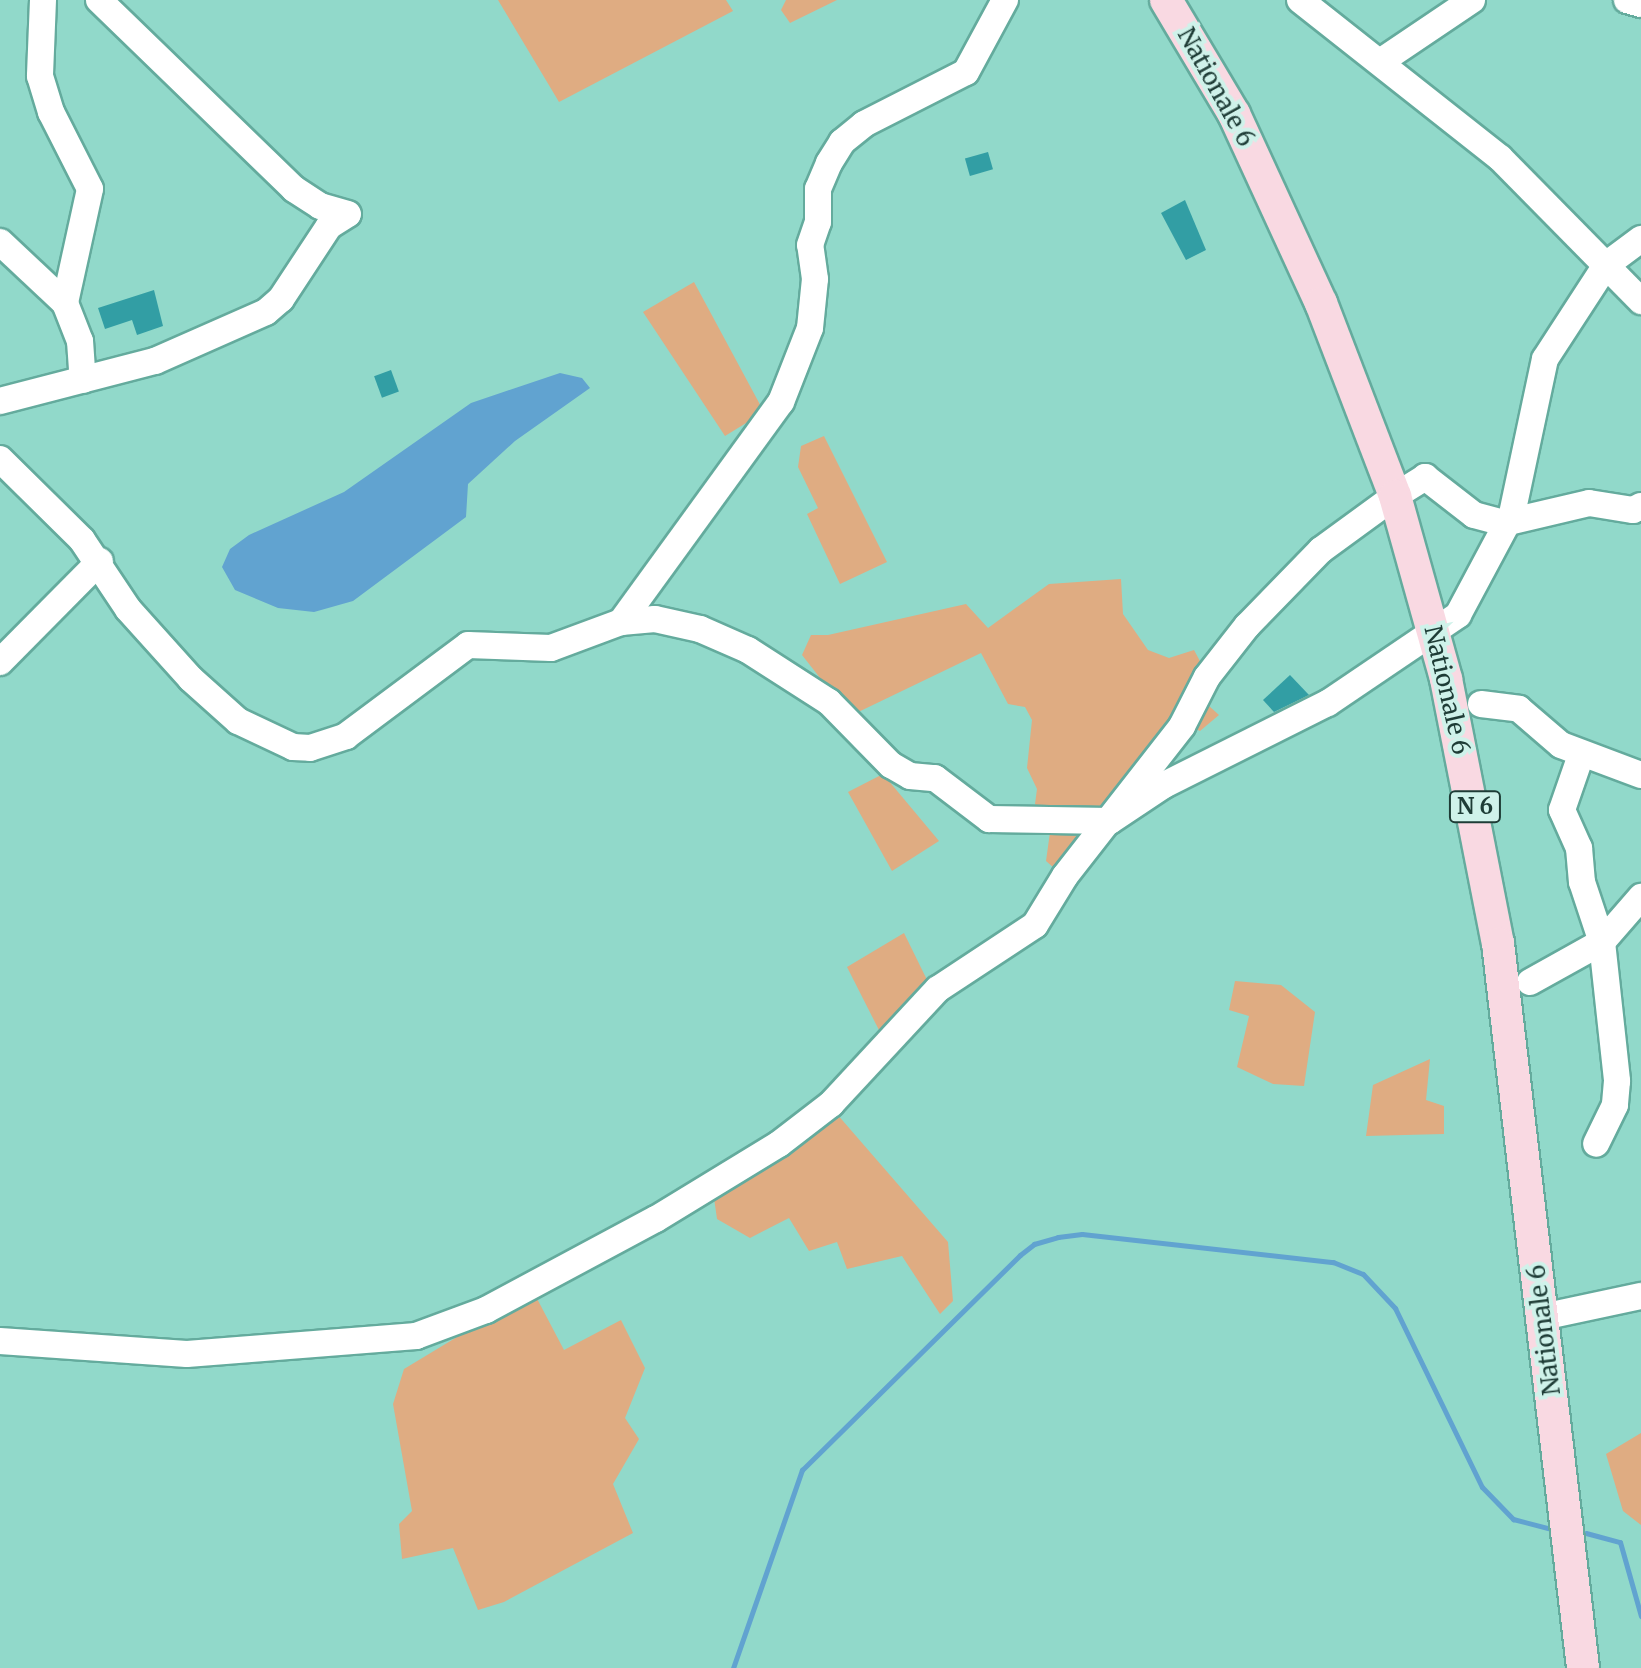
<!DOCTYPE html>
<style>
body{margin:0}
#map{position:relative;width:1641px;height:1668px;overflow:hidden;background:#91d9ca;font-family:Merriweather,serif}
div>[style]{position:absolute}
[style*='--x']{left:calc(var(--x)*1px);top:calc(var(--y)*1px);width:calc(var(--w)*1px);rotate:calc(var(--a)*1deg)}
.green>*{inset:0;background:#dfac82}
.water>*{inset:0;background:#61a3d0}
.stream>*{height:5px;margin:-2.5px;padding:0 2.5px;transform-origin:2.5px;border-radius:2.5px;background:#61a3d0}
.building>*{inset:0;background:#329ea4;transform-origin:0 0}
.roads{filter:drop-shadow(2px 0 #64ab9d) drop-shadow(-2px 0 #64ab9d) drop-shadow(0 2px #64ab9d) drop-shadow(0 -2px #64ab9d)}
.minor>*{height:26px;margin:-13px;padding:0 13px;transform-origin:13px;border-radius:13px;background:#fff}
.major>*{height:32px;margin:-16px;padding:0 16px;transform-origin:16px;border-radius:16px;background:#f9d9e2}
span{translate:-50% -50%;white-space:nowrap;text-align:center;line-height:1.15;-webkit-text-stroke:8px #cff2ea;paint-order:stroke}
.shield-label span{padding:2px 6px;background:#cff2ea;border:2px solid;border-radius:6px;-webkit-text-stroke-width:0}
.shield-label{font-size:22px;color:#1e3c36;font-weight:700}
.street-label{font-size:24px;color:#1e3c36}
</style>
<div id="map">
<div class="green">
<i style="clip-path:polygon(498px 0,726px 0,733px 11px,559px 102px)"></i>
<i style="clip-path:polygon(786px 0,837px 0,790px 23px,781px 10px)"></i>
<i style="clip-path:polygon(694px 282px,764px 412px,725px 436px,643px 312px)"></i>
<i style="clip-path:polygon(824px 436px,887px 562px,840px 584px,807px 514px,818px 508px,798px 467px,801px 446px)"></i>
<i style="clip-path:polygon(1121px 579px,1123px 614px,1148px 650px,1169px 658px,1194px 650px,1201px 663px,1187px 686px,1219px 715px,1200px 731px,1187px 725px,1061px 874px,1046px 861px,1051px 825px,1035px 804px,1037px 789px,1027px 768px,1032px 720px,1025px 707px,1008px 704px,981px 653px,850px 716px,802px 655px,811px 635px,828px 635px,966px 604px,988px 628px,1049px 584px)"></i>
<i style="clip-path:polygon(883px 774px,939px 841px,892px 871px,848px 792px)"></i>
<i style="clip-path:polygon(904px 933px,931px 988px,883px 1038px,847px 967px)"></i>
<i style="clip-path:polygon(1235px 981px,1281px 985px,1315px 1012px,1304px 1086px,1273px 1084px,1237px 1067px,1249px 1016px,1229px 1010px)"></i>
<i style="clip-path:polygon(1430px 1059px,1426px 1100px,1444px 1106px,1444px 1134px,1366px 1136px,1373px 1085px)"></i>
<i style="clip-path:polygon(830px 1106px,948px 1242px,953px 1301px,940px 1314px,902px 1256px,847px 1269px,837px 1242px,809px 1251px,789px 1218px,750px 1238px,717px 1219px,713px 1191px)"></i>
<i style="clip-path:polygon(533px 1291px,564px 1350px,621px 1320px,645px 1368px,625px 1418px,639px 1439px,613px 1484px,633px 1533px,504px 1602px,478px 1610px,453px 1548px,402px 1559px,399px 1524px,412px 1511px,393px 1404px,404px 1369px)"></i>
<i style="clip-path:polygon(1641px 1433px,1641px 1525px,1623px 1511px,1606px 1454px)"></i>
</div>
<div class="water">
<i style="clip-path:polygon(560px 373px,582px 378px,590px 388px,515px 441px,468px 484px,466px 517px,353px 601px,314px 612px,278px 608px,235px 590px,222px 567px,230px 549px,249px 535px,344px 492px,471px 403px)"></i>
</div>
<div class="stream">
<i style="--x:1586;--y:1533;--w:35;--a:15"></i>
<i style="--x:1620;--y:1542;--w:77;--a:74.2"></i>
<i style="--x:733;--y:1668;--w:210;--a:-70.8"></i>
<i style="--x:802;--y:1470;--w:306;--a:-44.6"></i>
<i style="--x:1020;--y:1255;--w:18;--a:-38"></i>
<i style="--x:1034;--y:1244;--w:25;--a:-16"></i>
<i style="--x:1058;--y:1237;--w:24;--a:-7"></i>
<i style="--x:1082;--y:1234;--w:253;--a:6.4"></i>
<i style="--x:1333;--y:1262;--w:32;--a:22"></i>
<i style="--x:1363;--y:1274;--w:47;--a:46.7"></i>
<i style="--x:1395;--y:1308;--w:199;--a:64.1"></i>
<i style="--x:1482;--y:1487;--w:45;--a:45.9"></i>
<i style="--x:1513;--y:1519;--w:43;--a:14.7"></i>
</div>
<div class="building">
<i style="left:988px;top:152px;width:18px;height:24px;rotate:74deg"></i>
<i style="clip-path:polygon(1185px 200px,1206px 250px,1186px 260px,1161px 213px)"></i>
<i style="clip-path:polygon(154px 290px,163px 326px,137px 335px,132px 320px,105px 329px,98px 308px)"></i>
<i style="left:391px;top:370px;width:23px;height:18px;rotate:70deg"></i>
<i style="clip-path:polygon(1290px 675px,1309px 695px,1274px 712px,1263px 700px)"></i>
</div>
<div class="roads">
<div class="minor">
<i style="--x:43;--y:0;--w:76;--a:92.3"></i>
<i style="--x:40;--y:76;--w:38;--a:73"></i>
<i style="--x:51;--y:112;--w:86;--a:63.1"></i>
<i style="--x:90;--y:189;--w:117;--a:102.4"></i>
<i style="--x:65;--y:303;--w:41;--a:68.5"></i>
<i style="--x:80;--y:341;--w:39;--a:86"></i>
<i style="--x:99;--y:0;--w:272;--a:44.1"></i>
<i style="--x:294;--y:189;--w:31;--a:33"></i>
<i style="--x:320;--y:206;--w:29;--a:16"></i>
<i style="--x:1300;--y:0;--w:255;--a:38.3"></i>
<i style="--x:1500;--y:158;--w:201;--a:45.4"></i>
<i style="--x:1627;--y:0;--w:15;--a:16"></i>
<i style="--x:1380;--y:62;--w:111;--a:-34"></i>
<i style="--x:0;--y:242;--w:89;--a:43.2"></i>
<i style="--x:0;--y:401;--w:160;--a:-14.5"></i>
<i style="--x:155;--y:361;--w:121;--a:-23.8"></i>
<i style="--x:266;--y:312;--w:20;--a:-41"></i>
<i style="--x:281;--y:299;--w:87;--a:-56.7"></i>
<i style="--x:329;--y:226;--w:22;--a:-32"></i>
<i style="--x:0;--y:459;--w:115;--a:44.6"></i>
<i style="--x:82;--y:540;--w:83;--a:56.3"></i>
<i style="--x:128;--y:609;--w:94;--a:48"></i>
<i style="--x:191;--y:679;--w:63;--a:41.8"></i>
<i style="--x:238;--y:721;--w:61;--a:25.3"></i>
<i style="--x:293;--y:747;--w:17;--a:3"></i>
<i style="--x:310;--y:748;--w:38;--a:-18"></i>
<i style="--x:346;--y:736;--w:152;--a:-36.7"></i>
<i style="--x:468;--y:645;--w:83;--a:2.1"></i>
<i style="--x:551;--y:648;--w:75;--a:-20.4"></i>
<i style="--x:621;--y:622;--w:34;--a:-5"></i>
<i style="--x:655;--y:619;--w:46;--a:12.5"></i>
<i style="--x:700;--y:629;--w:52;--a:23.6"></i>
<i style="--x:748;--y:650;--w:96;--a:32.7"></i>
<i style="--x:829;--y:702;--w:88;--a:45.5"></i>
<i style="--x:891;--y:765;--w:22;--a:30"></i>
<i style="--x:910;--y:776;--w:25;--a:5"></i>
<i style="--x:935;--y:778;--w:68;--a:37.2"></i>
<i style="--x:989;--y:819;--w:121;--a:0.9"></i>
<i style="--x:1110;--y:821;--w:65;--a:-33.7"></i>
<i style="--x:1164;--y:785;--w:183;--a:-26.6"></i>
<i style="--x:1328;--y:703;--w:157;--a:-34.1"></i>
<i style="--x:1458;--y:615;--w:115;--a:-61.9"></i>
<i style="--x:1512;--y:514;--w:158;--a:-78"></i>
<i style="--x:1545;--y:359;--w:112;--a:-57"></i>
<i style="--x:1606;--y:265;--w:44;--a:-36.6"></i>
<i style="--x:621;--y:622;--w:272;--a:-54"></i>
<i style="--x:781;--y:402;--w:79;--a:-68.6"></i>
<i style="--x:810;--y:328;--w:49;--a:-84.2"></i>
<i style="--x:815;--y:279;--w:34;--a:-98"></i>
<i style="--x:810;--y:245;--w:24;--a:-71"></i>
<i style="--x:818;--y:222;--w:33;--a:-90"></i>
<i style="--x:818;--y:189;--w:28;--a:-67"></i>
<i style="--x:829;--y:163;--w:25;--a:-58"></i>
<i style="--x:842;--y:142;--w:28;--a:-39"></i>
<i style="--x:864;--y:124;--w:114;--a:-27"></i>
<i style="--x:966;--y:72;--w:82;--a:-61.6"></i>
<i style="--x:0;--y:662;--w:142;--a:-45.3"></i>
<i style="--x:1481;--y:704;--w:38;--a:7"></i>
<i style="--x:1519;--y:709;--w:55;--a:40.6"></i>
<i style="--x:1561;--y:745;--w:85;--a:20.6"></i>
<i style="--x:1581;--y:755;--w:58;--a:109.1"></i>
<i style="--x:1562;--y:810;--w:42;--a:65.9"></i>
<i style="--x:1579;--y:848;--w:34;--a:85"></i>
<i style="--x:1582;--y:882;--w:63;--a:71.6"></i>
<i style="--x:1602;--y:942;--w:140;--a:83.8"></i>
<i style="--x:1617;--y:1081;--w:24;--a:95"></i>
<i style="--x:1615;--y:1105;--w:43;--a:116"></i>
<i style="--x:1530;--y:982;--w:82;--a:-29.1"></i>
<i style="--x:1602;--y:942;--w:60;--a:-49.1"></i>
<i style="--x:1542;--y:1317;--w:101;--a:-12"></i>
<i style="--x:0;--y:1341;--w:187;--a:4"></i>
<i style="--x:187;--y:1354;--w:230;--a:-4.5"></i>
<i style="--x:416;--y:1336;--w:75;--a:-20.4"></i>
<i style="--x:486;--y:1310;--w:193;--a:-28.2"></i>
<i style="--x:656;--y:1219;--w:144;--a:-31.4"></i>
<i style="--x:779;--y:1144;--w:66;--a:-37.6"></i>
<i style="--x:831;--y:1104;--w:157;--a:-47.1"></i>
<i style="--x:938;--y:989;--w:116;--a:-33.4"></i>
<i style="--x:1035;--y:925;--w:57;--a:-58.5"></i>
<i style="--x:1065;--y:876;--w:190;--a:-52"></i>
<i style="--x:1182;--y:726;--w:55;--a:-63"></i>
<i style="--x:1207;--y:677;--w:65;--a:-51.9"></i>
<i style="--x:1247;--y:626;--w:106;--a:-45.8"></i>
<i style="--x:1321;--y:550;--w:92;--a:-36.1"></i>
<i style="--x:1395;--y:496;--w:36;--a:-32"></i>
<i style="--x:1425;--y:477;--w:62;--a:37.8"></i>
<i style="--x:1474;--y:515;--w:31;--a:15"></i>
<i style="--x:1504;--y:523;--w:87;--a:-13.2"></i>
<i style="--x:1589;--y:503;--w:45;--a:9"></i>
<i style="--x:1633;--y:510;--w:9;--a:-27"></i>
</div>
<div class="major">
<i style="--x:1166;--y:0;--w:133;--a:59.2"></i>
<i style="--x:1234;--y:114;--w:208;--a:65.3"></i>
<i style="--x:1321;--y:303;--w:207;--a:69"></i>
<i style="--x:1395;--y:496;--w:190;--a:74.4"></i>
<i style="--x:1446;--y:679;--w:269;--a:78.9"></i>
<i style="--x:1498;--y:943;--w:730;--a:83.31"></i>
</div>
</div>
<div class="shield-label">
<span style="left:1475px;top:807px">N 6</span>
</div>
<div class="street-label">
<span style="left:1216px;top:87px;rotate:61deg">Nationale 6</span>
<span style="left:1447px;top:690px;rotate:77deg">Nationale 6</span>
<span style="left:1544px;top:1330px;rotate:-97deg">Nationale 6</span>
</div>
</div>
